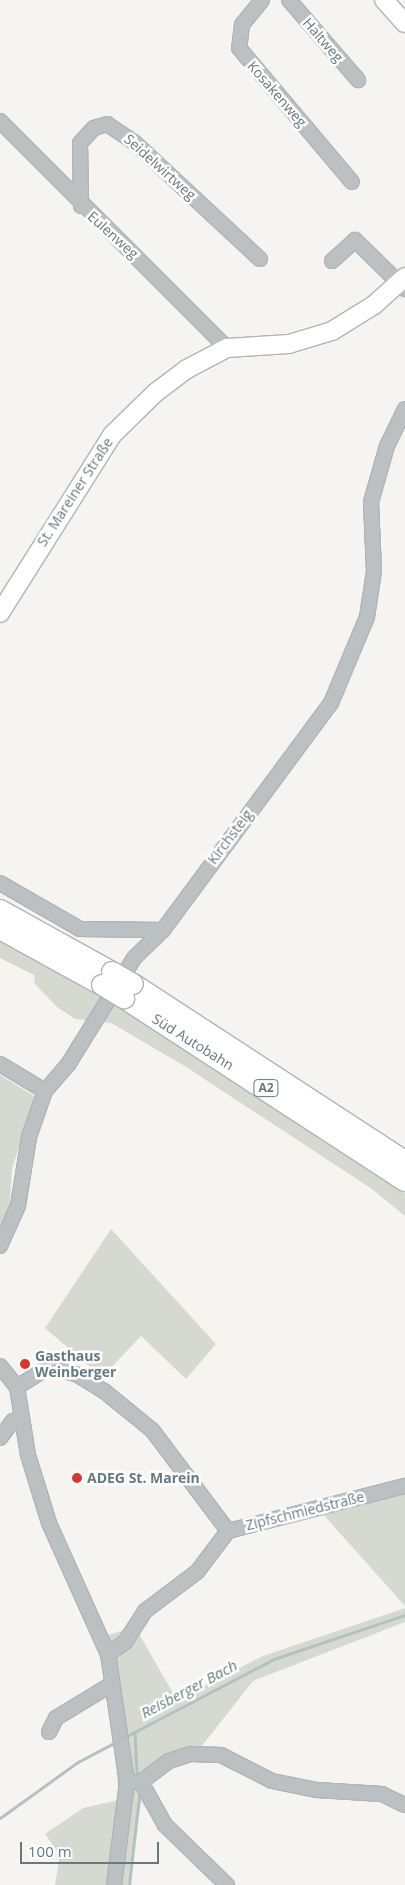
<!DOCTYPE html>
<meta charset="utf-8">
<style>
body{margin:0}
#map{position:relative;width:405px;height:1885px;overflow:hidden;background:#f5f4f1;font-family:"Open Sans",sans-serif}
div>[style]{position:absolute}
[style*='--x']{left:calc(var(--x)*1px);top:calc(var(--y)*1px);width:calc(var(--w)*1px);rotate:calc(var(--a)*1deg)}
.green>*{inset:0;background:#d5d9d0}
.stream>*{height:2.5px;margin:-1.25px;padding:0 1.25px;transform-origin:1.25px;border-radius:1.25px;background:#b2c2c3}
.roads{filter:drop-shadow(1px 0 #afb5b8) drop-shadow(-1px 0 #afb5b8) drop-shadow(0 1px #afb5b8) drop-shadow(0 -1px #afb5b8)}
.minor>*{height:14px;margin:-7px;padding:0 7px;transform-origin:7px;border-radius:7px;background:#bbc1c3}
.major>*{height:18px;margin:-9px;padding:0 9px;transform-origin:9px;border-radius:9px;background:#fff}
.highway>*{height:20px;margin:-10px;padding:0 10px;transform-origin:10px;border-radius:10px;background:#fff}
.bridges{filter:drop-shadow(1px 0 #afb4b6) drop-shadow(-1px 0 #afb4b6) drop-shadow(0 1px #afb4b6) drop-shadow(0 -1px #afb4b6)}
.highway-bridge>*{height:20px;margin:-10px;padding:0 10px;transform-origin:10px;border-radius:10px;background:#fff}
.dots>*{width:14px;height:14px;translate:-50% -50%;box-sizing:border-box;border:2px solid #fff;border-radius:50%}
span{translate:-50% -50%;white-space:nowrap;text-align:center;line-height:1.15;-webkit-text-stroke:5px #fff;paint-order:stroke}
.shield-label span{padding:1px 4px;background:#fff;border:1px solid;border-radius:4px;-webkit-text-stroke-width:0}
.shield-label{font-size:12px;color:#657981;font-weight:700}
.street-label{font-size:14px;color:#657981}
.poi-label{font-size:14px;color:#657981;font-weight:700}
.left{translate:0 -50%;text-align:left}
.water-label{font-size:15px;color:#617b7e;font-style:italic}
.scale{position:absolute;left:20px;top:1842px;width:139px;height:22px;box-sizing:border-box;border:2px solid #657981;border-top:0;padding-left:6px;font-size:15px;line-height:18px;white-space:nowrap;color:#657981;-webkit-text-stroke:4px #fff;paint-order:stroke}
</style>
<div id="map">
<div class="green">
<i style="clip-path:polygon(0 941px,125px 1011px,383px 1176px,405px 1193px,405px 1216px,372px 1189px,183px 1065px,111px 1023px,75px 1019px,57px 1007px,35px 984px,34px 975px,0 958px)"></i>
<i style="clip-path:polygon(0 1075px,36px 1097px,12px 1168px,9px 1222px,0 1235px)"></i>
<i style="clip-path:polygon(111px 1229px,216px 1344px,186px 1379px,141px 1336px,102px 1377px,45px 1328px)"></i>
<i style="clip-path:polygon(405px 1480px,405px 1606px,312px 1502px)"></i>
<i style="clip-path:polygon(405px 1608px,405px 1622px,253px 1681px,190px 1761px,164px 1768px,142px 1795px,128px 1885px,55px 1885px,60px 1855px,45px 1834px,83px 1808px,119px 1800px,105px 1636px,135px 1627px,177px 1700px,263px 1656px)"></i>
</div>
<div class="stream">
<i style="--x:135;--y:1732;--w:40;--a:87.1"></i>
<i style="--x:125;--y:1737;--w:168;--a:-27.6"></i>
<i style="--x:274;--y:1659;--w:138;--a:-18.6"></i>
<i style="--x:0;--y:1818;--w:96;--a:-35.7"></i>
<i style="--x:78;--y:1762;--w:43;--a:-27.8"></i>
<i style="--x:129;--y:1885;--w:89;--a:-83.5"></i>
</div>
<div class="roads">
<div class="minor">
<i style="--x:262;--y:0;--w:32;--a:129"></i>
<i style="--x:242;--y:25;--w:23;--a:97"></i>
<i style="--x:239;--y:48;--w:175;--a:49.9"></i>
<i style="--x:289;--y:0;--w:106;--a:49.2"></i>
<i style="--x:0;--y:121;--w:321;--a:45"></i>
<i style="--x:81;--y:206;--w:63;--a:-90.9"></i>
<i style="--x:80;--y:143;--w:21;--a:-47"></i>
<i style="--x:94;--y:128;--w:14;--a:-17"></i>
<i style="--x:107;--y:124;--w:32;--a:34"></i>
<i style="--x:134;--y:142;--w:172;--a:42.9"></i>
<i style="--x:332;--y:261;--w:31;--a:-42"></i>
<i style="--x:355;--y:240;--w:70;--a:44.4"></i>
<i style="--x:0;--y:883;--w:92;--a:29.9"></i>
<i style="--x:80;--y:929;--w:83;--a:0.7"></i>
<i style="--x:0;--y:1064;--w:52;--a:31"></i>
<i style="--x:0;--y:1246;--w:44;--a:-65.8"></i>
<i style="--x:18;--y:1206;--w:70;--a:-80.9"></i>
<i style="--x:29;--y:1137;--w:49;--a:-70.8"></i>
<i style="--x:45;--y:1091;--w:37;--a:-49"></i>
<i style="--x:69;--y:1063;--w:123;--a:-58.2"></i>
<i style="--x:134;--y:958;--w:40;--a:-44"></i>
<i style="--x:163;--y:930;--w:282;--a:-53.5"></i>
<i style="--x:331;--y:703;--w:93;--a:-67.3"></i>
<i style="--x:367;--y:617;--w:47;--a:-81.3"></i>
<i style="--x:374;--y:571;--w:69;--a:-92.5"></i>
<i style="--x:371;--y:502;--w:58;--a:-74.1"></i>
<i style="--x:387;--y:446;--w:41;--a:-64.1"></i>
<i style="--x:0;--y:1366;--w:27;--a:51"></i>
<i style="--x:17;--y:1387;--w:69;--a:80.8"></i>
<i style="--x:28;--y:1455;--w:71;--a:72.8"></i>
<i style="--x:49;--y:1523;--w:144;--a:65.8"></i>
<i style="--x:108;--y:1654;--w:129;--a:81.6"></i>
<i style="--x:127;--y:1782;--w:104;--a:97.2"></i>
<i style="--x:17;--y:1387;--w:38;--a:-32"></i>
<i style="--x:49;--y:1367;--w:30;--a:15"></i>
<i style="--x:78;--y:1375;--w:31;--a:32"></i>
<i style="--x:104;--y:1391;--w:62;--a:39.1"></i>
<i style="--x:152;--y:1430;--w:126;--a:53"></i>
<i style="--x:0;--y:1438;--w:21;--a:-53"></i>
<i style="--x:13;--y:1421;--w:9;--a:-21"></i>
<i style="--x:108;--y:1654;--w:21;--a:-35"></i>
<i style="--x:125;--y:1642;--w:37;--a:-57"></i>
<i style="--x:145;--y:1611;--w:65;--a:-36.9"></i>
<i style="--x:197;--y:1572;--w:51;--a:-52.9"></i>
<i style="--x:228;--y:1531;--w:183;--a:-14.3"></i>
<i style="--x:49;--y:1732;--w:16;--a:-63"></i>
<i style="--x:56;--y:1718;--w:66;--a:-31.3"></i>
<i style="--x:127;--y:1782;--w:14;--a:0"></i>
<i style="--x:141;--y:1782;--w:35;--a:-37"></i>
<i style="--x:169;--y:1761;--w:23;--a:-18"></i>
<i style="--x:191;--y:1754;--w:30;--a:2"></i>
<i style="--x:221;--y:1755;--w:57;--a:27"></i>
<i style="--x:272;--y:1781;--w:46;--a:11.3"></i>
<i style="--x:317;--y:1790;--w:65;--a:3.5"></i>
<i style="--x:382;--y:1794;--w:25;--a:26"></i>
<i style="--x:141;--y:1782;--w:49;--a:60.8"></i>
<i style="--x:165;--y:1825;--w:86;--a:44.1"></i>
</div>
<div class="major">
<i style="--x:384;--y:0;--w:31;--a:48"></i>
<i style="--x:0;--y:613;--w:210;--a:-57.8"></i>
<i style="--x:112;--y:435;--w:60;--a:-44.3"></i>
<i style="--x:155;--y:393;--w:40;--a:-37"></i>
<i style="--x:187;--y:369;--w:45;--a:-27.7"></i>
<i style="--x:227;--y:348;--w:62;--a:-3.7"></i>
<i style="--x:289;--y:344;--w:45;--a:-16.8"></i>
<i style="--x:332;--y:331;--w:49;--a:-31.8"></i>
<i style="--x:374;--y:305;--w:42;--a:-42.1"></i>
</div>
<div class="highway">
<i style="--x:0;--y:910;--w:128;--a:29"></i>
<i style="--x:0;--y:929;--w:116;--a:28.8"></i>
<i style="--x:133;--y:984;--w:325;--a:33.1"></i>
<i style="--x:124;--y:998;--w:335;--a:33.1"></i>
</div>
</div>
<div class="bridges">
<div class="highway-bridge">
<i style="--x:112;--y:972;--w:24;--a:30"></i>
<i style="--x:102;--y:985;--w:26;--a:31"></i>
</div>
</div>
<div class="dots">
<i style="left:25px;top:1364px;background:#db352b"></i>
<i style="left:77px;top:1478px;background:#db352b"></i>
</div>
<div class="shield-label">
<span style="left:266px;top:1088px">A2</span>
</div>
<div class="street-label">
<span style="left:323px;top:40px;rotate:49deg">Haltweg</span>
<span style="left:277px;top:94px;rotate:49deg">Kosakenweg</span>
<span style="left:160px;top:167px;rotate:42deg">Seidelwirtweg</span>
<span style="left:113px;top:235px;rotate:42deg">Eulenweg</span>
<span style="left:75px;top:492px;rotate:-57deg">St. Mareiner Straße</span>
<span style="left:230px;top:837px;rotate:-53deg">Kirchsteig</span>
<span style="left:193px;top:1042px;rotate:32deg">Süd Autobahn</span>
<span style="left:305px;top:1511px;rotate:-14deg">Zipfschmiedstraße</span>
</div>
<div class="poi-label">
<span class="left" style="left:35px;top:1364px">Gasthaus<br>Weinberger</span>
<span class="left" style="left:87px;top:1478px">ADEG St. Marein</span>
</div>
<div class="water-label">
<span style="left:189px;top:1689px;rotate:-28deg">Reisberger Bach</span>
</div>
<div class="scale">100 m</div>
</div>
